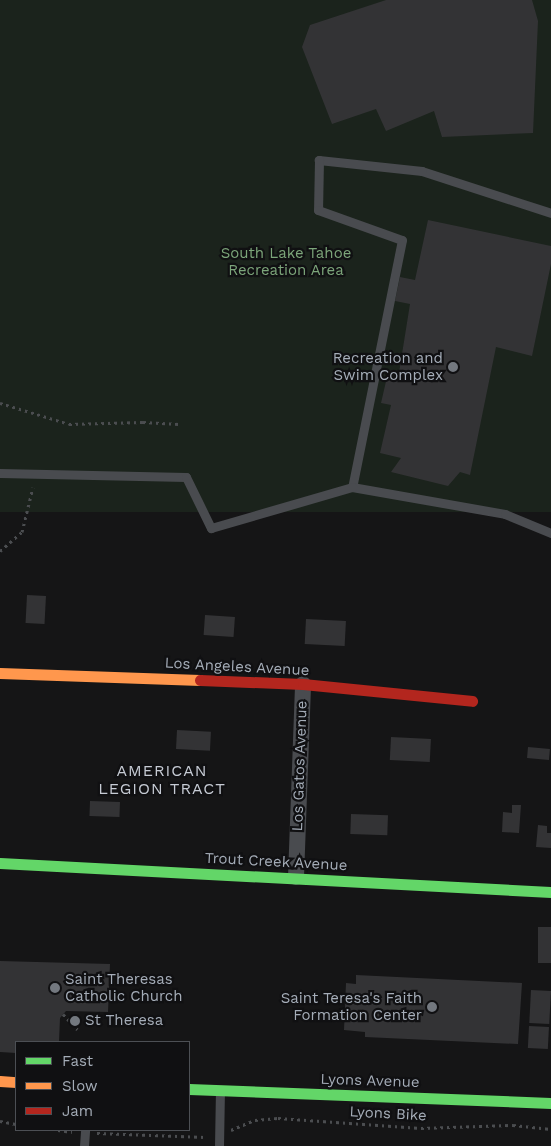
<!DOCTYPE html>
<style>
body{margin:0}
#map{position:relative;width:551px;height:1146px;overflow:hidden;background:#151516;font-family:"Work Sans",sans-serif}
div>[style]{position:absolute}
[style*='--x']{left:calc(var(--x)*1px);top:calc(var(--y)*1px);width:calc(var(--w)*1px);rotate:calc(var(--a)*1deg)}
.green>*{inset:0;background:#1b231c;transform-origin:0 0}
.building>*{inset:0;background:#333335;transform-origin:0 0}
.path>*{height:3px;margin-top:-1.5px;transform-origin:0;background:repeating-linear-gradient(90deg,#4b4d50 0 2.5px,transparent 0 6.5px)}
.lane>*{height:9px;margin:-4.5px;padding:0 4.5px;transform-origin:4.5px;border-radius:4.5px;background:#494b4f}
.street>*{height:16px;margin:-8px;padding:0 8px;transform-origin:8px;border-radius:8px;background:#494b4f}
.fast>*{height:11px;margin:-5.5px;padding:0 5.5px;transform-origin:5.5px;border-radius:5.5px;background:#63d668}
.slow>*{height:11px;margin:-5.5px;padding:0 5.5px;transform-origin:5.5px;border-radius:5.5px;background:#ff974d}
.jam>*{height:11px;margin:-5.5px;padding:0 5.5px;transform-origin:5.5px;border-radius:5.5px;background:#b3261e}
.dots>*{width:14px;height:14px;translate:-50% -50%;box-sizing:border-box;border:2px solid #101012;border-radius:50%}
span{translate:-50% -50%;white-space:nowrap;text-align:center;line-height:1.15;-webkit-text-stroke:4.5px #101012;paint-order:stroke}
.park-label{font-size:15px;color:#7ca57a}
.poi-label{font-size:15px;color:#a5adb8}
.right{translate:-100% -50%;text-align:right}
.left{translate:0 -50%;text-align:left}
.street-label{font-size:15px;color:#a5adb8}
.neighbourhood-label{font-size:16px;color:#c6cbd4;letter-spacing:1px}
.legend{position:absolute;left:15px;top:1041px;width:175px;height:90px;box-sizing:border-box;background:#101012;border:1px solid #4c4f54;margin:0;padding:6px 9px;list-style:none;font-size:15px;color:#a5adb8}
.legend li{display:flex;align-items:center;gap:10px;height:25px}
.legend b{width:25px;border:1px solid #4c4f54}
</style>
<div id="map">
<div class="green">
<i style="left:0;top:0;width:551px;height:512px"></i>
</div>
<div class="building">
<i style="clip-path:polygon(386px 0,532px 0,538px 21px,533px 133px,442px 137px,434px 111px,386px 131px,376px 109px,332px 124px,302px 47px,310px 25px)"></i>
<i style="clip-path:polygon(428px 220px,551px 246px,551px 264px,532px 356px,496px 347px,470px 475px,460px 472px,448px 486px,391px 472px,401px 458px,380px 453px,391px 405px,381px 403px,387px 377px,398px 379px,410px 304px,395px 301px,400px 277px,415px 280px)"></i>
<i style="left:27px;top:595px;width:19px;height:28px;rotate:3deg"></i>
<i style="left:205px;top:615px;width:30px;height:20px;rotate:4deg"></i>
<i style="left:306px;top:619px;width:40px;height:25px;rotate:3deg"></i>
<i style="left:177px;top:730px;width:34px;height:19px;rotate:3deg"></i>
<i style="left:391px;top:737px;width:40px;height:23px;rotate:3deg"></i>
<i style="left:528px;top:747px;width:22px;height:11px;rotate:5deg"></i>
<i style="left:90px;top:801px;width:30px;height:15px;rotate:2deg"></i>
<i style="clip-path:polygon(512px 805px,521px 805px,519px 833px,502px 832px,503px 812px,512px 813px)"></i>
<i style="left:351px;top:814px;width:37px;height:20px;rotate:2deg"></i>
<i style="clip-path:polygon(538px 825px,547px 826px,547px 833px,551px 833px,551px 848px,536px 847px)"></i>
<i style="left:538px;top:927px;width:13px;height:36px"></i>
<i style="clip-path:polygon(0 961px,110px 964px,108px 1012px,66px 1011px,60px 1018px,59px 1042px,16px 1042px,16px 1053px,0 1052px)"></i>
<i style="clip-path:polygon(356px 975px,522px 983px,518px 1044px,365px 1037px,365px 1032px,344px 1030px,346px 983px,356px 984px)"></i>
<i style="left:531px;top:990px;width:20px;height:33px;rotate:3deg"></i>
<i style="left:529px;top:1026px;width:20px;height:22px;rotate:3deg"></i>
</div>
<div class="path">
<i style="--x:0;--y:403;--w:72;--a:16.9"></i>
<i style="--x:69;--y:424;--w:74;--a:-1.5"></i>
<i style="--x:143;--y:422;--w:36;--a:3"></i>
<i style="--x:0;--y:551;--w:29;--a:-41"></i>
<i style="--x:22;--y:532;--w:46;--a:-76.3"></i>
<i style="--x:63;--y:1014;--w:21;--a:47"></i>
<i style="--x:0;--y:1121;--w:16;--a:11"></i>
<i style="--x:58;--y:1130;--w:14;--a:8"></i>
<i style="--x:231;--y:1130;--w:26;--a:-23"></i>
<i style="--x:255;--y:1120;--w:23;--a:-5"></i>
<i style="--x:278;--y:1118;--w:143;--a:4"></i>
<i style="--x:421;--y:1128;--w:92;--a:-1.9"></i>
<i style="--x:513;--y:1125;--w:38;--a:6"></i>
<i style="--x:97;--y:1133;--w:108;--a:2.1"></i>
</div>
<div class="lane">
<i style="--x:551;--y:213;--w:136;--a:-162"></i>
<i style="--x:422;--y:171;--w:104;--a:-173.9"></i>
<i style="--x:319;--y:160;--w:50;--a:91.1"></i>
<i style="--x:318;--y:210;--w:89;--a:19.7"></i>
<i style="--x:402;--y:240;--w:252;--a:101.4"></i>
<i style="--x:352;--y:487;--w:155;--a:10"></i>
<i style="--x:505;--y:514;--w:50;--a:22.4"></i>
<i style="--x:0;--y:473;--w:186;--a:1.2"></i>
<i style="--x:186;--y:477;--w:57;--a:63.9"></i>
<i style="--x:211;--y:528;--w:147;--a:-16.2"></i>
<i style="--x:84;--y:1146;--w:16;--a:-86"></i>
<i style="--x:219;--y:1146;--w:55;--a:-89"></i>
</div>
<div class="street">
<i style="--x:296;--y:877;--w:193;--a:-87.9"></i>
</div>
<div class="fast">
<i style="--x:0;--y:863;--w:552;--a:3.01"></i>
<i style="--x:189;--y:1089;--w:362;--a:2.2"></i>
</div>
<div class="slow">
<i style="--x:0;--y:673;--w:200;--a:2"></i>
<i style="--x:0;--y:1081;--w:16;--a:4"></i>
</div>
<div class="jam">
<i style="--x:200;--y:680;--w:103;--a:2.2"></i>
<i style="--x:303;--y:684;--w:170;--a:5.7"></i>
</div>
<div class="dots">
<i style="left:453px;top:367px;background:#73787f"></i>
<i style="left:55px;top:988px;background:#73787f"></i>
<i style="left:432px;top:1007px;background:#73787f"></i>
<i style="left:75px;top:1021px;background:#73787f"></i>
</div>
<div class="park-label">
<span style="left:286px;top:262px">South Lake Tahoe<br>Recreation Area</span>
</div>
<div class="poi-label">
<span class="right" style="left:443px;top:367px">Recreation and<br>Swim Complex</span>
<span class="left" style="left:65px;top:988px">Saint Theresas<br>Catholic Church</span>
<span class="right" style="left:422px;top:1007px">Saint Teresa's Faith<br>Formation Center</span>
<span class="left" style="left:85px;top:1021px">St Theresa</span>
</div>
<div class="street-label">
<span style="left:237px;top:667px;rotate:3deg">Los Angeles Avenue</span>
<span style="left:300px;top:766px;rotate:-88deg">Los Gatos Avenue</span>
<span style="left:276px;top:862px;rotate:3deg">Trout Creek Avenue</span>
<span style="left:370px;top:1081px;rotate:2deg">Lyons Avenue</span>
<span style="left:388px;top:1114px;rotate:3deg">Lyons Bike</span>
</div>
<div class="neighbourhood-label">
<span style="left:162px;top:780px">AMERICAN<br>LEGION TRACT</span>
</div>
<ul class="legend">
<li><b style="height:6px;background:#63d668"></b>Fast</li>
<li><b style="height:6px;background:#ff974d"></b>Slow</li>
<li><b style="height:6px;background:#b3261e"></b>Jam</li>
</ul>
</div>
